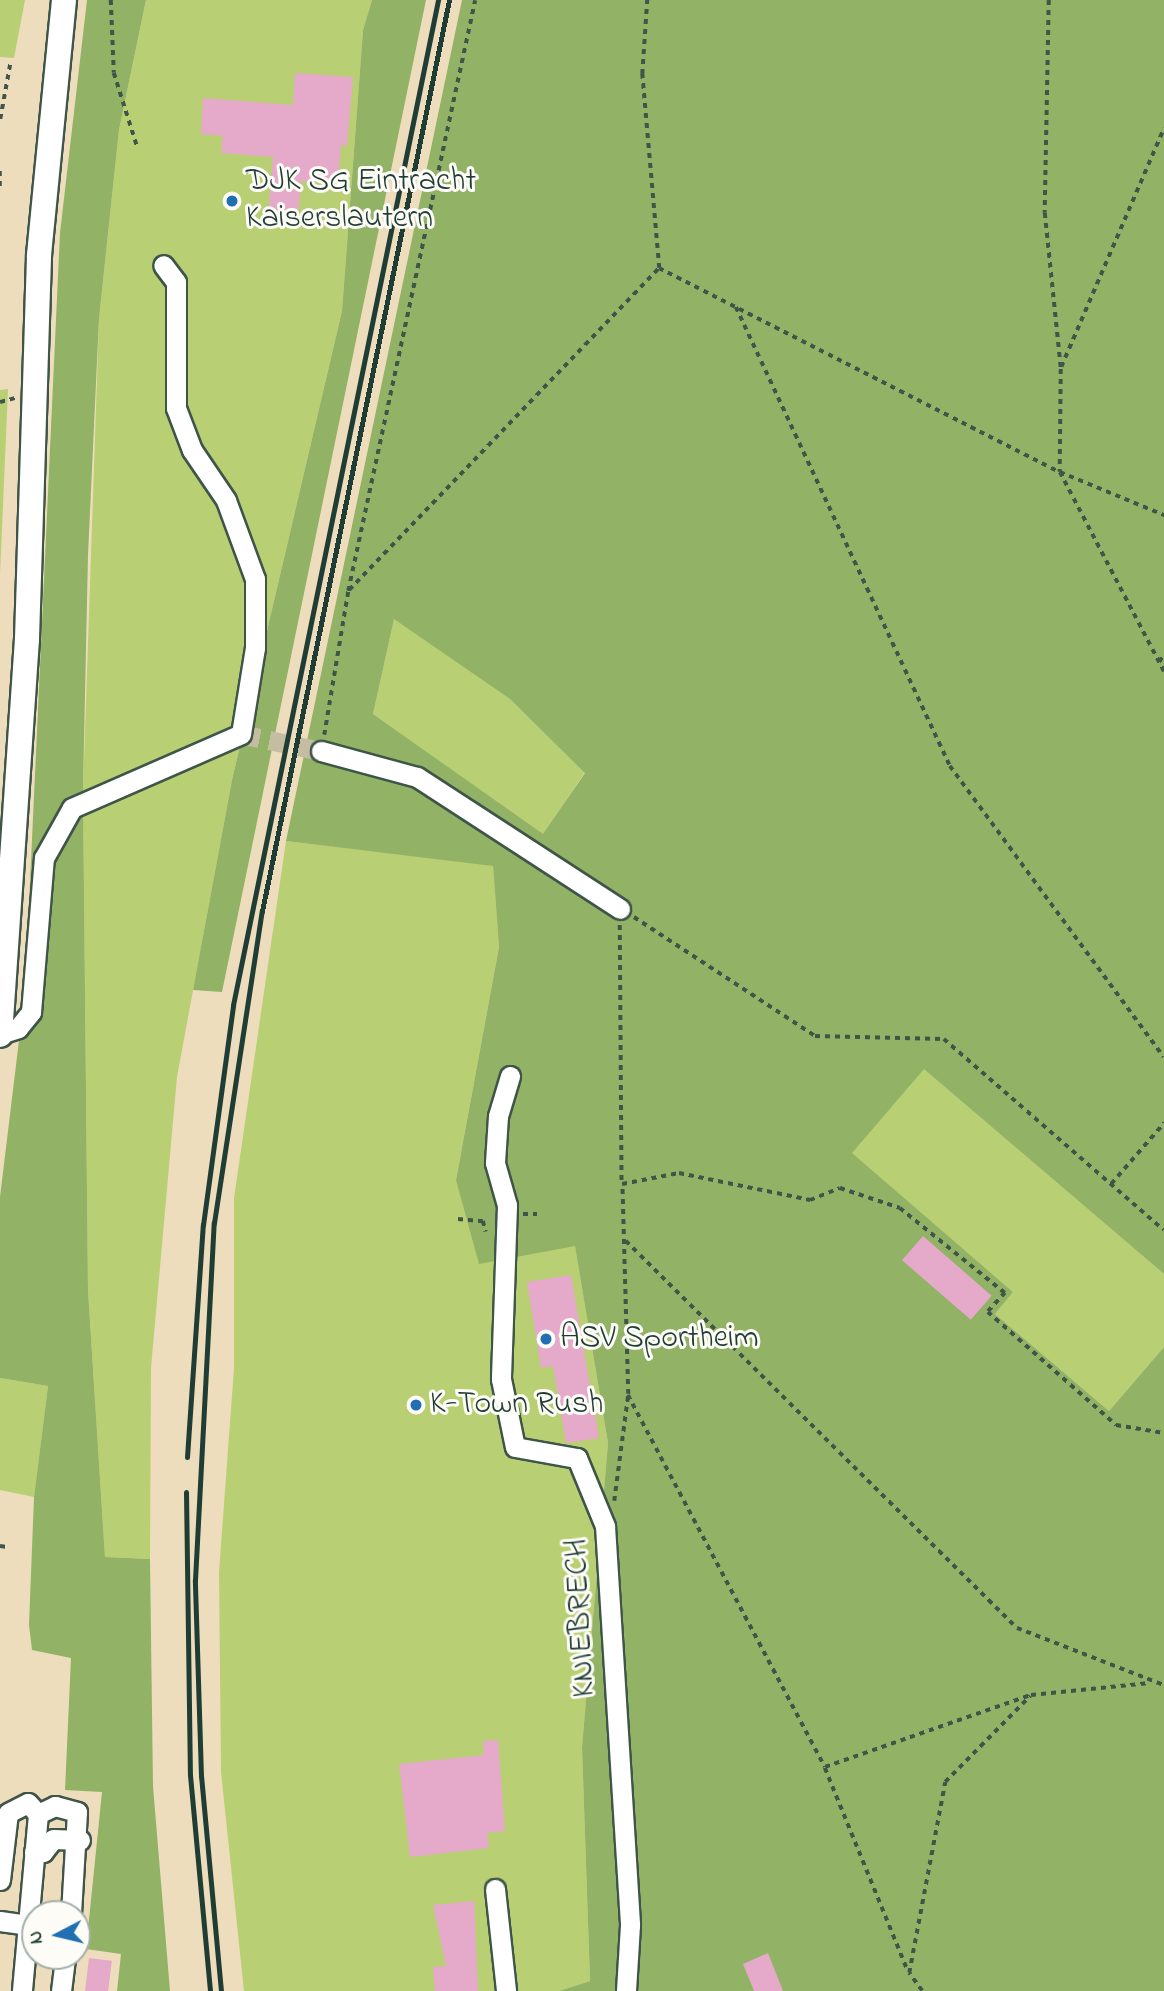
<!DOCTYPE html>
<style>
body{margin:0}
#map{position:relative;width:1164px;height:1991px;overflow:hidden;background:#eeddbc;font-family:"Indie Flower",sans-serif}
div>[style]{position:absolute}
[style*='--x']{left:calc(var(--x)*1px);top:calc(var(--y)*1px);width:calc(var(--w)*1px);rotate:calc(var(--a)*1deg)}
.green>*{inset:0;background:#b9cf73}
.forest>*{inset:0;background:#92b265}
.building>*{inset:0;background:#e5a9c9;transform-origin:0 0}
.minor-tunnel>*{height:19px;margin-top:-9.5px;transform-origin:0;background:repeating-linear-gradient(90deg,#c5bda1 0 19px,transparent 0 29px)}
.path>*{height:3.5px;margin-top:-1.75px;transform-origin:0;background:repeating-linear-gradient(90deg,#3e5548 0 5px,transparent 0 10px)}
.roads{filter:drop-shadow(2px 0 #3e5548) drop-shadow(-2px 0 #3e5548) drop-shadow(0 2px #3e5548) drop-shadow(0 -2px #3e5548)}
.minor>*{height:19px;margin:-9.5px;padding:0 9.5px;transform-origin:9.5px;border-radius:9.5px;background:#fff}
.major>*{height:24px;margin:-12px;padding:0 12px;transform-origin:12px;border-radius:12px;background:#fff}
.rail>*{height:5px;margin:-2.5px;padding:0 2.5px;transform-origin:2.5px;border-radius:2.5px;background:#1f3d34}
.dots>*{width:19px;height:19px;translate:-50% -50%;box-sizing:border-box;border:4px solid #fdfcf7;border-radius:50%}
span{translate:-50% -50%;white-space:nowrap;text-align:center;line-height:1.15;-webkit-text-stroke:6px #fdfcf7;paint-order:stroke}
.poi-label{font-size:32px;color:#1f3d34}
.left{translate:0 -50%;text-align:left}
.street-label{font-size:32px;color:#1f3d34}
.north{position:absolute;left:21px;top:1900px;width:70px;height:70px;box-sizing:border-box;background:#fdfcf7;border:2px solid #a4b0a9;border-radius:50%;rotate:263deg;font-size:19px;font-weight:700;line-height:28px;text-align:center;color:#1f3d34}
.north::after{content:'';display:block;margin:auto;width:24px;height:32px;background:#1f6fb2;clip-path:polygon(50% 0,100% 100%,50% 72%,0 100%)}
</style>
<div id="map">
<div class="green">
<i style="clip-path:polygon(0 0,25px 0,14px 58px,0 57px)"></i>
<i style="clip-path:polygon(146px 0,372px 0,363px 30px,342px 311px,232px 780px,177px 1077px,151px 1368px,150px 1559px,105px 1557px,88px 1290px,83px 790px,99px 319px,119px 130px)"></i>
<i style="clip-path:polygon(8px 389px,0 575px,0 390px)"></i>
<i style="clip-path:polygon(394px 618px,510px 699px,585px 772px,543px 835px,373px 714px)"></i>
<i style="clip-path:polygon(286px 841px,493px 865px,499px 947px,456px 1180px,575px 1245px,608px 1443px,582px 1747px,590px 1981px,559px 1991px,244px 1991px,221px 1772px,219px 1572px,234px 1368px,234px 1198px)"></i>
<i style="clip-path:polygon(924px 1068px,1164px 1274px,1164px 1347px,1109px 1411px,995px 1314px,1013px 1292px,851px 1153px)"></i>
<i style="clip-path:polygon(0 1378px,48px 1386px,34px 1497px,0 1490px)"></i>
</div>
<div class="forest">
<i style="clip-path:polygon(87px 0,146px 0,119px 130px,99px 319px,88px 555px,83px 790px,88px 1290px,105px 1557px,150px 1559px,153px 1786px,170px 1991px,117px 1991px,121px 1954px,86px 1949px,102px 1792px,65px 1790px,71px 1658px,32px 1650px,29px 1625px,34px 1497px,48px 1386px,0 1378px,0 1197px,25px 991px,60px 233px)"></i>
<i style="clip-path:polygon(372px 0,426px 0,222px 992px,193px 990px,232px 780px,342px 311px,363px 30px)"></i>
<i style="clip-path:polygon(evenodd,462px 0,1164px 0,1164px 1274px,924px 1069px,852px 1153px,1013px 1292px,995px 1314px,1109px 1411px,1164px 1347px,1164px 1991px,559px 1991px,590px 1981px,582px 1747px,608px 1443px,575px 1246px,479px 1264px,456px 1180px,499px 947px,493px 866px,286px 841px,462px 0,394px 619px,510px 699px,585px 773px,543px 834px,373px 714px,394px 619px)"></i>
</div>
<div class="building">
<i style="clip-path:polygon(295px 73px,353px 77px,347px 146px,341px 145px,338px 184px,301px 181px,298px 216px,268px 214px,273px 157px,221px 153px,223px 136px,201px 134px,203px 98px,293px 105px)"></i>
<i style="left:923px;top:1236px;width:91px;height:32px;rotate:41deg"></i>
<i style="clip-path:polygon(571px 1275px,599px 1438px,566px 1443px,553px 1366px,541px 1368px,527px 1282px)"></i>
<i style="clip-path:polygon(498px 1740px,505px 1831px,487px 1833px,489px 1848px,410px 1857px,399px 1764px,484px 1755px,483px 1741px)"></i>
<i style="clip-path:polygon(474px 1901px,478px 1991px,435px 1991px,433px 1967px,446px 1966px,433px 1905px)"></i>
<i style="clip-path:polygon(768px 1953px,783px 1991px,754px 1991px,743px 1964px)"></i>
<i style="left:89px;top:1958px;width:23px;height:33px;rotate:7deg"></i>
</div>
<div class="minor-tunnel">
<i style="--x:241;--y:734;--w:82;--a:12"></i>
</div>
<div class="path">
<i style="--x:111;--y:0;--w:73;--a:87.6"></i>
<i style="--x:114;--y:73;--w:77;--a:72.5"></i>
<i style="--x:1049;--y:0;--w:213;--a:91.1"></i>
<i style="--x:1045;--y:213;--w:157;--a:84.1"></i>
<i style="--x:1061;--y:369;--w:103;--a:90.6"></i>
<i style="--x:1060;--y:472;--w:225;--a:62.4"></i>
<i style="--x:0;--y:119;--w:56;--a:-79.7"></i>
<i style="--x:0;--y:171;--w:17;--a:90"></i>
<i style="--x:659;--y:268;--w:450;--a:27"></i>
<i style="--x:1060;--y:472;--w:113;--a:22.5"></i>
<i style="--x:736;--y:307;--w:506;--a:65"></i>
<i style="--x:950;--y:766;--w:361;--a:53.7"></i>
<i style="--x:1061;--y:367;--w:260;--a:-66.7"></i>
<i style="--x:0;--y:402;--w:16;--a:-15"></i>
<i style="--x:349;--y:590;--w:447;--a:-46.1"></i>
<i style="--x:659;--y:268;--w:195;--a:-95"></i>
<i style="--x:642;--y:74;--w:74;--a:-86.1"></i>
<i style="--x:1159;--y:662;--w:9;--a:-58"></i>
<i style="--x:324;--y:735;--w:146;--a:-80.5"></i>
<i style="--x:348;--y:591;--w:604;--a:-77.87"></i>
<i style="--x:634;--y:917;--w:217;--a:33.3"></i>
<i style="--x:815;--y:1036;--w:129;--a:1.3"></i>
<i style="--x:944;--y:1039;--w:291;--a:41"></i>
<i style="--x:620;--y:925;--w:258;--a:89.6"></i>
<i style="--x:1111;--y:1184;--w:81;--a:-49"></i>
<i style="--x:523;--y:1214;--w:14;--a:0"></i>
<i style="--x:458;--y:1219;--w:25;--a:5"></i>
<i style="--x:483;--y:1221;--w:11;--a:75"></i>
<i style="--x:626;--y:1241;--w:550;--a:44.71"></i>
<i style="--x:1017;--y:1628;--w:158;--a:21.2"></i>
<i style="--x:628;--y:1395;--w:421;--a:62.1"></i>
<i style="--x:825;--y:1767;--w:218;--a:-19.3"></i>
<i style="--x:1031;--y:1695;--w:119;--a:-5.8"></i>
<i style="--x:614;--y:1501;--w:108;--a:-82.5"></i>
<i style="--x:628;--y:1394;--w:210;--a:-91.6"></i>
<i style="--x:622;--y:1184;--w:58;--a:-10.9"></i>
<i style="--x:679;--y:1173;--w:134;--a:11.6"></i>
<i style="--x:810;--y:1200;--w:32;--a:-22"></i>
<i style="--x:840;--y:1188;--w:63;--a:18.4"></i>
<i style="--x:900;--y:1208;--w:135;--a:39"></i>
<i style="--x:1005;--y:1293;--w:25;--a:132"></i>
<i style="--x:988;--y:1312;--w:171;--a:41.4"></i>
<i style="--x:1116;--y:1425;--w:49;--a:9.5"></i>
<i style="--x:0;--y:1546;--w:7;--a:8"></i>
<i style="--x:825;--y:1768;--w:219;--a:67.8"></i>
<i style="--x:922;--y:1991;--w:22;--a:-126"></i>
<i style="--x:909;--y:1973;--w:194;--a:-79.3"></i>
<i style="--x:945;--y:1782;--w:121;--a:-45.3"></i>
</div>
<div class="roads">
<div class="minor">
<i style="--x:321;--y:751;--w:99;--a:15.2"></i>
<i style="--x:417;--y:777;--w:242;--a:33"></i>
<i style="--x:0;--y:1034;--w:19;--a:-18"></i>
<i style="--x:18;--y:1028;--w:21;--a:-51"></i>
<i style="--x:31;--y:1012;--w:155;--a:-85.2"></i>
<i style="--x:44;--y:858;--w:57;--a:-60.8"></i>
<i style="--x:72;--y:808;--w:184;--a:-23.6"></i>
<i style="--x:241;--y:734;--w:87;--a:-80.8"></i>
<i style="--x:255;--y:648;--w:69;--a:-90"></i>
<i style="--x:255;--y:579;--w:84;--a:-110.2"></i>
<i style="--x:226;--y:500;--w:60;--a:-124.2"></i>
<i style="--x:192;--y:450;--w:45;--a:-110.9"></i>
<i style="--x:176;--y:408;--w:126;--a:-90"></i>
<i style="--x:176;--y:282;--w:21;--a:-127"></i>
<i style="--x:510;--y:1076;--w:42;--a:106.7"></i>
<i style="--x:498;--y:1116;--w:47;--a:93.7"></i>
<i style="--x:495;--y:1163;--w:44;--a:74.1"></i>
<i style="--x:507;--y:1205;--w:174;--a:92"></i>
<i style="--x:501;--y:1379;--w:69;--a:78.4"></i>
<i style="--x:515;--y:1447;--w:63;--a:10.1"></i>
<i style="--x:577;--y:1458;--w:74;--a:67.6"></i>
<i style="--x:605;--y:1526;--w:400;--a:86.4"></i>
<i style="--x:630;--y:1925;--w:66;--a:93.5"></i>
<i style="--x:38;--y:1814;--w:19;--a:-25"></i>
<i style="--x:55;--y:1806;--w:23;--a:15"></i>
<i style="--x:77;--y:1812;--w:102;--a:93.4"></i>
<i style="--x:34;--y:1852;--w:9;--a:0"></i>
<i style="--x:43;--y:1852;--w:16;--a:-52"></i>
<i style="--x:53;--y:1839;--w:27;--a:2"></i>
<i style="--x:0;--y:1880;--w:67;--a:-83.2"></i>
<i style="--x:8;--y:1813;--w:22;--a:-27"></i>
<i style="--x:28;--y:1803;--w:15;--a:48"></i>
<i style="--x:38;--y:1814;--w:178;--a:95.2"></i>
<i style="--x:495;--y:1889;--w:103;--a:83.8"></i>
<i style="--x:0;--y:1921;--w:35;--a:8"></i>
<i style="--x:61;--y:1991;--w:35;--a:-83"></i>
</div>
<div class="major">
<i style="--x:0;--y:1035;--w:397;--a:-86.1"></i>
<i style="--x:27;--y:639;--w:384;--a:-88.2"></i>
<i style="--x:39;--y:255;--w:256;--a:-84.4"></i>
</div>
</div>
<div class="rail">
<i style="--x:187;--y:1457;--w:233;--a:-86.1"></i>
<i style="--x:203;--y:1225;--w:222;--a:-82.2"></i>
<i style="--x:233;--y:1005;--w:1026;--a:-78.47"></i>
<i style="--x:186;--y:1492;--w:283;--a:89.2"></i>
<i style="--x:190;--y:1775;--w:217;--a:84.7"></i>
<i style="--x:221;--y:1991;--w:216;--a:-95.3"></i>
<i style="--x:201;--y:1776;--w:196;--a:-91.8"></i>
<i style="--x:195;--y:1580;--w:358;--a:-87"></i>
<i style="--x:214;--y:1223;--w:316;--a:-81.3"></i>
<i style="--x:262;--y:911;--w:930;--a:-78.4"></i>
</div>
<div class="dots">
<i style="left:232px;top:201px;background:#1f6fb2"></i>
<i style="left:546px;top:1339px;background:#1f6fb2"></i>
<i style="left:416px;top:1405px;background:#1f6fb2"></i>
</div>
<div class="poi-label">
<span class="left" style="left:246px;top:201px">DJK SG Eintracht<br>Kaiserslautern</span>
<span class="left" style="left:560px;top:1339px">ASV Sportheim</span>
<span class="left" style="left:430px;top:1405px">K-Town Rush</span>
</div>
<div class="street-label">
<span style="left:582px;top:1618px;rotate:-93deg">KNIEBRECH</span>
</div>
<div class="north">N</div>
</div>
